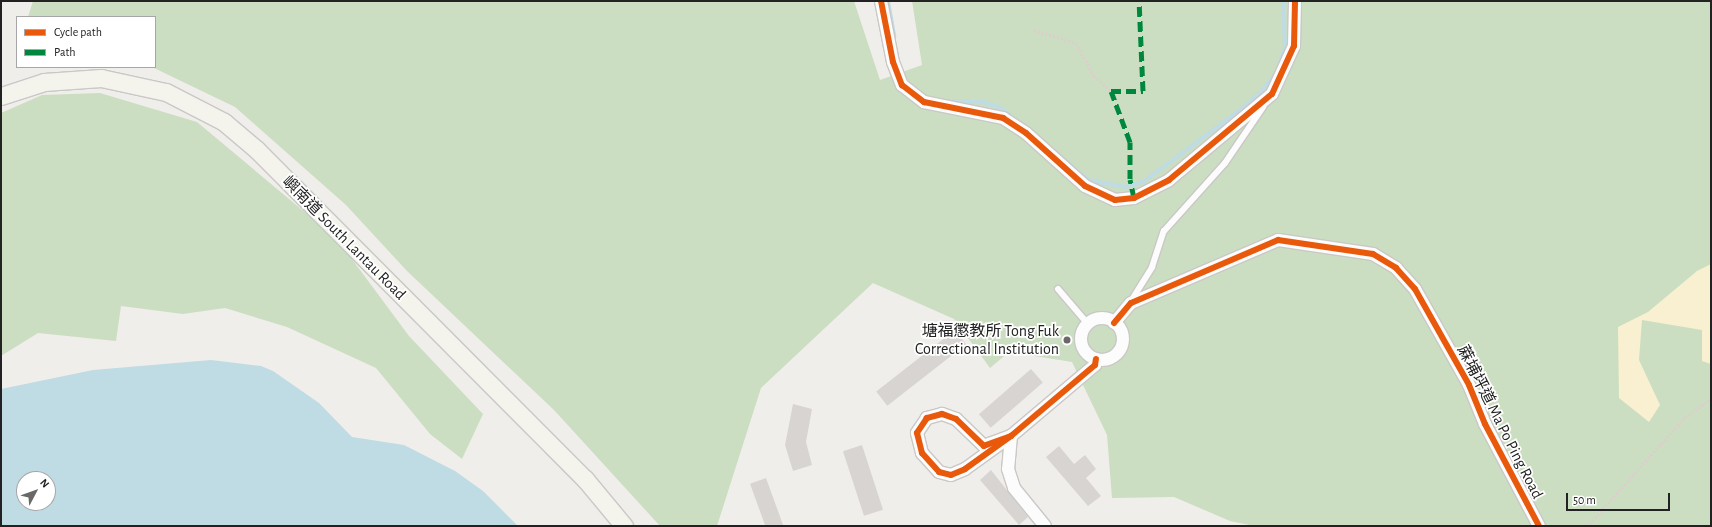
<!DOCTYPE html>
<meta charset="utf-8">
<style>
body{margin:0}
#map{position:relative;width:1712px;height:527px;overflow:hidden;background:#f0eeeb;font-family:"Alegreya Sans","Noto Sans TC",sans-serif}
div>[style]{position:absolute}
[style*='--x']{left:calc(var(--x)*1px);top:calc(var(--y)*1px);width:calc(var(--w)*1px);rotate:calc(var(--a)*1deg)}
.forest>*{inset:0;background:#cbdec1}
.sand>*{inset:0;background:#f8f0d0}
.water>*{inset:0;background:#bfdbe3}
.stream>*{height:4px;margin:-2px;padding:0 2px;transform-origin:2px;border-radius:2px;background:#bfdbe3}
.building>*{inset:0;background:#d7d4d2;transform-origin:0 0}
.path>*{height:2.5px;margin-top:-1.25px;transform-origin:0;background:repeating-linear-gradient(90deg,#dccecd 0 2px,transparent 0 4px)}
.roads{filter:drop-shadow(1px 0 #c9c8c7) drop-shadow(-1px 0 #c9c8c7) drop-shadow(0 1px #c9c8c7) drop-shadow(0 -1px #c9c8c7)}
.service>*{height:6px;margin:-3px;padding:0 3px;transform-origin:3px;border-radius:3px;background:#fdfcfc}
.minor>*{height:12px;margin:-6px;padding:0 6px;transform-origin:6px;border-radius:6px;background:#fdfcfc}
.minor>.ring{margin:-6px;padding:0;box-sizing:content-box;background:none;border:12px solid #fdfcfc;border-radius:50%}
.secondary>*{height:17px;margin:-8.5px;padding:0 8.5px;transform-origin:8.5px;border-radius:8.5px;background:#f4f4ed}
.quiet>*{height:5px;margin-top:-2.5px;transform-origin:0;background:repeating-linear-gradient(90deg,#00873e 0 10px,transparent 0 15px)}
.cycleway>*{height:6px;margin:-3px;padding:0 3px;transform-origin:3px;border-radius:3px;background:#e8590c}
.dots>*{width:11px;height:11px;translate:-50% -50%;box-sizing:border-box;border:2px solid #fff;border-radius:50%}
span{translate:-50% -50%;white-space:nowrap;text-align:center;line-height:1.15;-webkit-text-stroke:3.5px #fff;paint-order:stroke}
.street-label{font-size:16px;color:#222}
.poi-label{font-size:16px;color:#222}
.right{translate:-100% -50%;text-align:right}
.frame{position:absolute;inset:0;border:2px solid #222;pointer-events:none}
.legend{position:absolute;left:16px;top:16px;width:140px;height:52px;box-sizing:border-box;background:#fff;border:1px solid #a7a7a7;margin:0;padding:5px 7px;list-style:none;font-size:12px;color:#222}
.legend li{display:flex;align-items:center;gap:8px;height:20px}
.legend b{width:20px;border:1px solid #a7a7a7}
.north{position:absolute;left:16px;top:471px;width:40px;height:40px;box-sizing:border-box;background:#fff;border:1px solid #a7a7a7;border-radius:50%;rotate:49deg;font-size:11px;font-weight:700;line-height:16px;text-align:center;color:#222}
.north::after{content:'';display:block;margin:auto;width:14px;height:18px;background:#6a6968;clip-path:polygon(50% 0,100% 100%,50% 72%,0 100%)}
.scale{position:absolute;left:1566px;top:493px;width:104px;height:18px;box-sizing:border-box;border:2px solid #222;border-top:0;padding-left:5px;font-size:12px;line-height:14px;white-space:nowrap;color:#222;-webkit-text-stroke:3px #fff;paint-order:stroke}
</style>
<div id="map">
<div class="forest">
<i style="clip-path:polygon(33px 1px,854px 1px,880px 80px,922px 65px,912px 1px,1711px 1px,1711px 526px,1254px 526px,1230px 521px,1174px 497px,1112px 498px,1107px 435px,1072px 362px,1009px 352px,990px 368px,954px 319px,873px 283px,761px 388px,717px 526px,660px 526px,554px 410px,407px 271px,346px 205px,235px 107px,152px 67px,155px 67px,155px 17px,28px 17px)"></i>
<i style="clip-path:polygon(100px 93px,197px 122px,337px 239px,409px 336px,483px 414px,462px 459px,430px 434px,376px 368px,287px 327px,225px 308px,183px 314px,121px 306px,116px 341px,38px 333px,1px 356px,1px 113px,42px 95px)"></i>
</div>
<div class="sand">
<i style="clip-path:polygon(1711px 264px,1711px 364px,1702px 361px,1702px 330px,1642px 320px,1639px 360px,1660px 405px,1649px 422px,1619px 398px,1618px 327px,1648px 312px,1697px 271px)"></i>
</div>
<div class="water">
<i style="clip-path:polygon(evenodd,211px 360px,261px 366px,273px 371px,319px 403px,352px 437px,404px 445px,455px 471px,483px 491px,518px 526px,1px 526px,1px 389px,93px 370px,211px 360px,24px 479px,48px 479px,48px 503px,24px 503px,24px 479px)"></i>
</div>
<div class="stream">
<i style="--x:888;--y:1;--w:36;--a:80"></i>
<i style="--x:1279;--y:65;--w:18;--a:-71"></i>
<i style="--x:1285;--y:48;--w:47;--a:-92.4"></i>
<i style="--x:945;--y:101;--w:38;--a:2"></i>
<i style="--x:983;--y:102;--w:19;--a:18"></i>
<i style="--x:1001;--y:108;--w:114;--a:39.3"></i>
<i style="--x:1089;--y:180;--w:37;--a:11"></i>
<i style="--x:1125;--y:187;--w:19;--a:-16"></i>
<i style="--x:1143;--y:182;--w:114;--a:-36.5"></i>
<i style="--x:1235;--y:114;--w:33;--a:-40"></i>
<i style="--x:1260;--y:93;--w:27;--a:-51"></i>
</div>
<div class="building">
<i style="left:955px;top:330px;width:18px;height:100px;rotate:52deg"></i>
<i style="left:1031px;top:369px;width:18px;height:69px;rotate:49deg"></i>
<i style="clip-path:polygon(793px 404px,812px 409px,806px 442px,812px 465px,793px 471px,785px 445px)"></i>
<i style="left:862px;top:445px;width:68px;height:20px;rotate:72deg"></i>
<i style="clip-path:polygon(1059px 446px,1074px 464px,1085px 455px,1096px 469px,1086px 478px,1101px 496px,1088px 506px,1046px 457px)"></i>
<i style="clip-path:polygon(991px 470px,1028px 517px,1019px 525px,980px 480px)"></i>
<i style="left:766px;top:478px;width:51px;height:17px;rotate:70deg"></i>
</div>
<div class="path">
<i style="--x:1034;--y:30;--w:44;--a:17.2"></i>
<i style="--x:1076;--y:43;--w:38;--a:61"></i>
<i style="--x:1094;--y:76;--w:23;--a:41"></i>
<i style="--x:1582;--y:526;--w:11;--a:-27"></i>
<i style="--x:1592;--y:521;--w:140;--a:-48.2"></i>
<i style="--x:1685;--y:417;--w:32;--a:-35"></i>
</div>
<div class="roads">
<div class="service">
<i style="--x:1058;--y:289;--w:46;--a:49.4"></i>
<i style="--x:1131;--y:301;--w:40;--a:-58"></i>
<i style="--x:1152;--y:267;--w:38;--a:-72"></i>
<i style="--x:1164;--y:231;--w:91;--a:-48.1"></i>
<i style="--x:1225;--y:163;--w:68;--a:-55.8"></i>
</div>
<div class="minor">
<i style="--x:881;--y:1;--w:62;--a:78.9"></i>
<i style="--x:893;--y:62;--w:25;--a:69"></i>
<i style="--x:902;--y:85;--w:28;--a:38"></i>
<i style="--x:924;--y:102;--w:81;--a:11.4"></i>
<i style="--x:1003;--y:118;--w:27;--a:33"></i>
<i style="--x:1026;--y:133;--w:79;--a:41.9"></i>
<i style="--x:1085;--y:186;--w:33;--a:25"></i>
<i style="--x:1115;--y:200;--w:19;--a:-6"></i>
<i style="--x:1134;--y:198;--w:39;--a:-27"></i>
<i style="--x:1169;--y:180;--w:134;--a:-39.9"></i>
<i style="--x:1272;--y:94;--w:53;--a:-65.4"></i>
<i style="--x:1294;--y:46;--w:45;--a:-88.7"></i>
<i class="ring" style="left:1081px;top:318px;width:30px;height:30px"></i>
<i style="--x:1114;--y:323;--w:26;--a:-50"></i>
<i style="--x:1131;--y:303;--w:160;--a:-23.2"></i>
<i style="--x:1278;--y:240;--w:96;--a:8.4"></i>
<i style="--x:1373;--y:254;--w:27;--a:31"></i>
<i style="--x:1396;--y:268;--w:28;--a:48"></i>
<i style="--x:1415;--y:289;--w:110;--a:60.6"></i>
<i style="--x:1469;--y:385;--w:42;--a:67.7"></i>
<i style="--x:1485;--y:424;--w:115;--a:62.1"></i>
<i style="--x:1011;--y:436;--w:29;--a:160"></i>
<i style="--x:984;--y:446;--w:39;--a:-136"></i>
<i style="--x:956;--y:419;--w:15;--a:-160"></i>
<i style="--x:942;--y:414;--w:16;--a:165"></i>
<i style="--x:927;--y:418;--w:18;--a:124"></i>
<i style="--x:917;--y:433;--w:21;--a:76"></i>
<i style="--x:922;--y:453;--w:25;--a:48"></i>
<i style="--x:939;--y:472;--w:12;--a:14"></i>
<i style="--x:951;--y:475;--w:15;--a:-23"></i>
<i style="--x:965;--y:469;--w:57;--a:-35.7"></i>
<i style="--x:1011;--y:436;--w:110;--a:-40.2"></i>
<i style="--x:1095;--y:365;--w:6;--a:-81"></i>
<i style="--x:1011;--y:436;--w:33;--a:95"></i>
<i style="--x:1008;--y:469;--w:20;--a:72"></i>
<i style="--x:1014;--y:488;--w:49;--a:50.8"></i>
</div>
<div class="secondary">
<i style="--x:1;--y:96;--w:45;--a:-18"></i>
<i style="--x:44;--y:82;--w:57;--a:-4"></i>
<i style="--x:101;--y:78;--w:66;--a:12.2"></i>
<i style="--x:166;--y:92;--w:65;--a:27.3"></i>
<i style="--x:224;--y:122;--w:43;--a:40.3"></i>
<i style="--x:257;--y:150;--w:465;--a:45.1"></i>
<i style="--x:585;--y:479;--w:61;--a:50.3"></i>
</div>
</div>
<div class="quiet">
<i style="--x:1134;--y:198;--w:19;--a:-102"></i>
<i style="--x:1130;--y:179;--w:37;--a:-90"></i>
<i style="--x:1130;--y:142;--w:54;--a:-110.4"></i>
<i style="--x:1111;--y:91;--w:32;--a:0"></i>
<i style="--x:1143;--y:91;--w:90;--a:-92.5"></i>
</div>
<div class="cycleway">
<i style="--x:881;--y:1;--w:62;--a:78.9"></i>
<i style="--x:893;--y:62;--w:25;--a:69"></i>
<i style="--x:902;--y:85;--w:28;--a:38"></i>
<i style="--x:924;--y:102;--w:81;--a:11.4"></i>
<i style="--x:1003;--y:118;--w:27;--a:33"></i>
<i style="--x:1026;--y:133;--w:79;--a:41.9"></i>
<i style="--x:1085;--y:186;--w:33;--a:25"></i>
<i style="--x:1115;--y:200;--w:19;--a:-6"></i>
<i style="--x:1134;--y:198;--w:39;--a:-27"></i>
<i style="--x:1169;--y:180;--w:134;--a:-39.9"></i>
<i style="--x:1272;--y:94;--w:53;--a:-65.4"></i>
<i style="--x:1294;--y:46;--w:45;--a:-88.7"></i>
<i style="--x:1114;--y:323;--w:26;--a:-50"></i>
<i style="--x:1131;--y:303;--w:160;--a:-23.2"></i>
<i style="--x:1278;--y:240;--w:96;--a:8.4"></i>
<i style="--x:1373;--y:254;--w:27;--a:31"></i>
<i style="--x:1396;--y:268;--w:28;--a:48"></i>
<i style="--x:1415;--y:289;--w:110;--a:60.6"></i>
<i style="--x:1469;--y:385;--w:42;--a:67.7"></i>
<i style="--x:1485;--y:424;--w:115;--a:62.1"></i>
<i style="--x:1011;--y:436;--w:29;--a:160"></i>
<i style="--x:984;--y:446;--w:39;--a:-136"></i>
<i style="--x:956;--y:419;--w:15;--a:-160"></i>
<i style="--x:942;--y:414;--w:16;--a:165"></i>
<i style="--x:927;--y:418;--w:18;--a:124"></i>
<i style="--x:917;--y:433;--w:21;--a:76"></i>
<i style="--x:922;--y:453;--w:25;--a:48"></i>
<i style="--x:939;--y:472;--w:12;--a:14"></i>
<i style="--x:951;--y:475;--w:15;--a:-23"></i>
<i style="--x:965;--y:469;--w:57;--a:-35.7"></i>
<i style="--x:1011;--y:436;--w:110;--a:-40.2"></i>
<i style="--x:1095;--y:365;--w:6;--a:-81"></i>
</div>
<div class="dots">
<i style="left:1067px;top:340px;background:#6a6968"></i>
</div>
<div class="street-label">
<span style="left:344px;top:238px;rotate:45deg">嶼南道 South Lantau Road</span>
<span style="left:1500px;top:422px;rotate:63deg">蔴埔坪道 Ma Po Ping Road</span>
</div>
<div class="poi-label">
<span class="right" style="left:1059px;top:340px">塘福懲教所 Tong Fuk<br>Correctional Institution</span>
</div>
<div class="frame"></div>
<ul class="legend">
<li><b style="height:5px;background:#e8590c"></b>Cycle path</li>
<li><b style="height:5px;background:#00873e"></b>Path</li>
</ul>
<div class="north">N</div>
<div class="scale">50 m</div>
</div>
